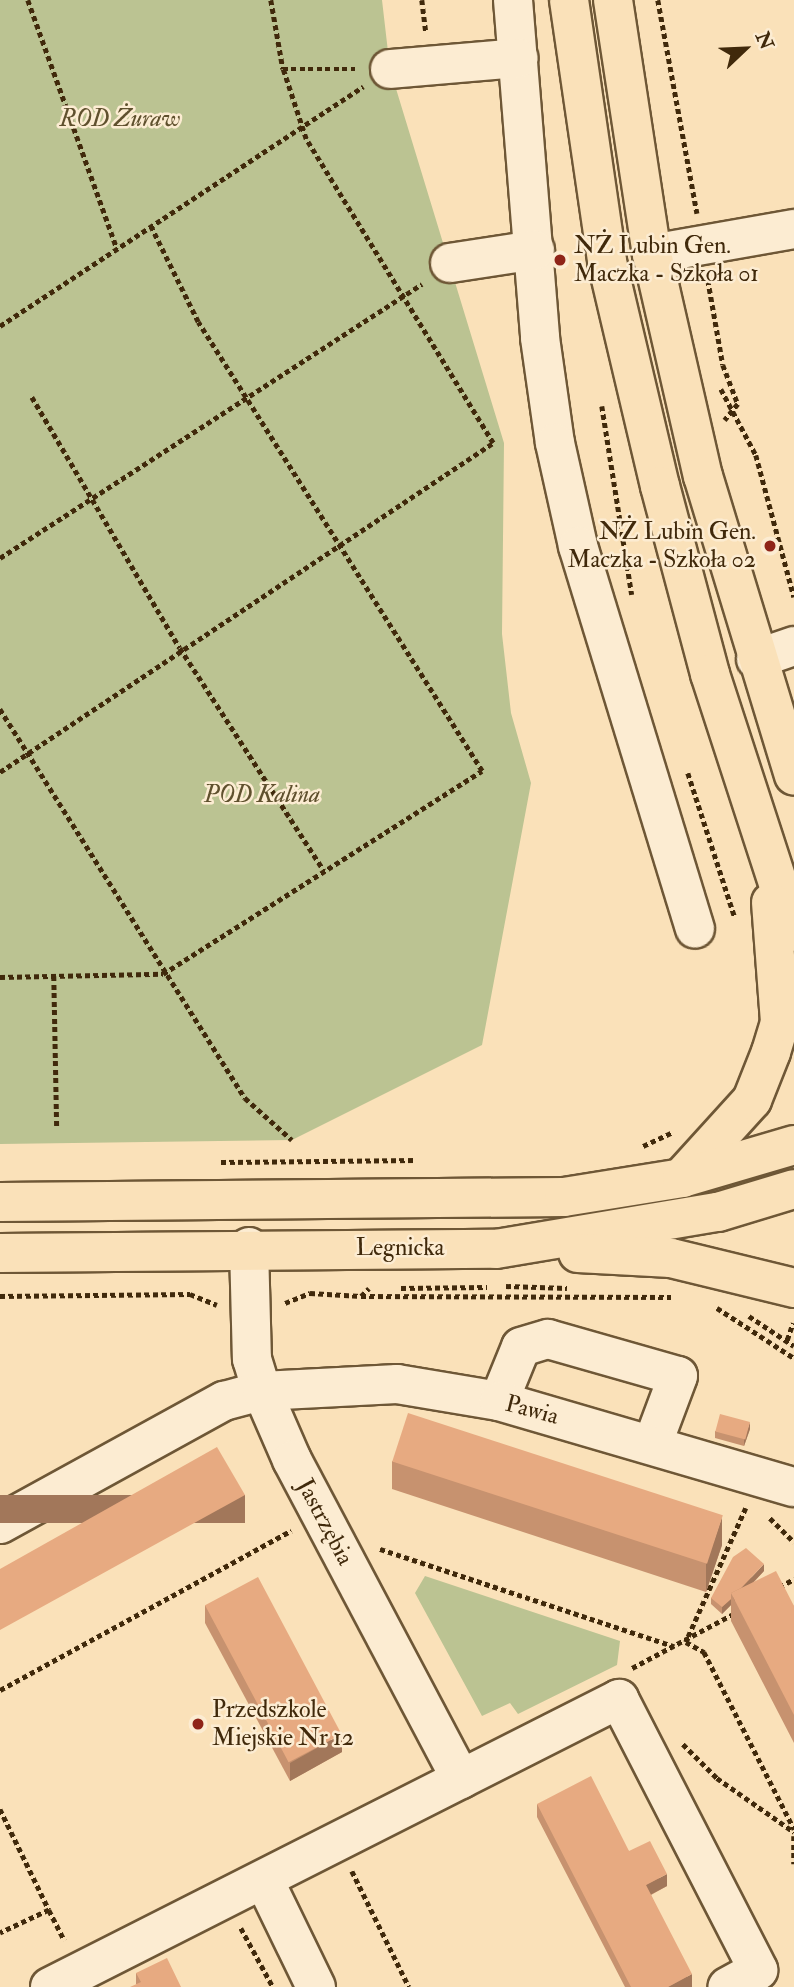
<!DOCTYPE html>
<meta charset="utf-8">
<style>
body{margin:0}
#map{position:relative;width:794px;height:1987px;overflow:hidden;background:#fae1b9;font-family:"IM FELL Double Pica",serif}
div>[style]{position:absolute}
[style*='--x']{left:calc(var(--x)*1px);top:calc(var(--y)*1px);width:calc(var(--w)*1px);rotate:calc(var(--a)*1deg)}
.green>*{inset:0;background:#bbc392}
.path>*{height:4.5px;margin-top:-2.25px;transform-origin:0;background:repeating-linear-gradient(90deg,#40290b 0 5px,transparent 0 8.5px)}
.roads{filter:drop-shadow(2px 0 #6e5736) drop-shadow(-2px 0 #6e5736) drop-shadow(0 2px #6e5736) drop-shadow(0 -2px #6e5736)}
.minor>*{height:38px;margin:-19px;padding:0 19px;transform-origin:19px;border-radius:19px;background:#fcecd2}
.major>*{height:38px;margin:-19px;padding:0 19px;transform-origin:19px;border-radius:19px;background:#fae1b9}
.wall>*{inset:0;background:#c7926f}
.shaded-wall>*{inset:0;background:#a2775a;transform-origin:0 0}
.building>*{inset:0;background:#e7aa81;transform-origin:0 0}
.dots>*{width:19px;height:19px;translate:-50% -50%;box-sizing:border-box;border:4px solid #fcecd2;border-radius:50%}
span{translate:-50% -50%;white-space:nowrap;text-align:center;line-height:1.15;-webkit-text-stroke:5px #fcecd2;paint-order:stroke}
.park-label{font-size:24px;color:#5f502d;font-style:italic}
.poi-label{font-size:24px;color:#40290b}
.left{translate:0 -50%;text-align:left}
.right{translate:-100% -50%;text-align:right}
.street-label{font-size:24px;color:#40290b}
.north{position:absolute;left:710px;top:14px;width:70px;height:70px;-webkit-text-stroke:5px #fcecd2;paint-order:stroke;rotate:67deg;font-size:19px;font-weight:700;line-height:28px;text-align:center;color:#40290b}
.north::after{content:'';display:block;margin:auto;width:24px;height:32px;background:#40290b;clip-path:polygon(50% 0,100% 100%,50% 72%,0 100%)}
</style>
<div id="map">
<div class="green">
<i style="clip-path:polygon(0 0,382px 0,390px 69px,504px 443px,502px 634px,511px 713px,531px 783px,482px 1045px,292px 1140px,0 1144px)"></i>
<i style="clip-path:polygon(425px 1576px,620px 1641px,617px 1665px,518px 1714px,510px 1703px,482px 1716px,415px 1593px)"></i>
</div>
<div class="path">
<i style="--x:28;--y:0;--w:264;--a:70.3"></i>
<i style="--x:271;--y:0;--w:70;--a:80.1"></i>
<i style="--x:283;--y:69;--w:72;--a:0"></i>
<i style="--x:422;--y:0;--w:31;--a:83"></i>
<i style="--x:658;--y:0;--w:217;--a:79.6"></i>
<i style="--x:708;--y:280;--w:86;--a:80"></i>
<i style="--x:723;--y:365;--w:42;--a:69"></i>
<i style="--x:738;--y:404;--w:21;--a:129"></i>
<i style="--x:0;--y:326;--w:435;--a:-33.4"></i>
<i style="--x:721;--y:389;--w:75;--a:62.1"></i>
<i style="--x:756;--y:455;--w:147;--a:75"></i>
<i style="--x:32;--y:397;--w:291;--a:59.5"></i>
<i style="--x:180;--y:648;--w:265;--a:57.1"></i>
<i style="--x:602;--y:406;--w:191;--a:81"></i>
<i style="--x:0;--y:558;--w:503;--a:-33"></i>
<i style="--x:0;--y:709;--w:460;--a:57.8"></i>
<i style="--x:245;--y:1098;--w:63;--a:41.8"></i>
<i style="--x:0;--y:772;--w:593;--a:-33.72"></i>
<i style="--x:493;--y:443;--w:357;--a:-121.6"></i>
<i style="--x:306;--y:139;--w:74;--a:-108.2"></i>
<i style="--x:688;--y:773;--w:152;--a:72"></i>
<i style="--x:54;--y:976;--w:151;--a:88.9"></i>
<i style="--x:0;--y:977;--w:163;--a:-1.1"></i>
<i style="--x:163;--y:974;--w:378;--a:-32.5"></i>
<i style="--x:482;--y:771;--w:531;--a:-122.31"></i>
<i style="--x:198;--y:322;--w:106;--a:-116.3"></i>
<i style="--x:643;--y:1146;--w:33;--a:-25"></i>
<i style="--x:221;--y:1162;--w:195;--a:-0.6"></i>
<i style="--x:506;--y:1286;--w:61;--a:1.9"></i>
<i style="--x:401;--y:1288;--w:86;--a:-0.7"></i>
<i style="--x:0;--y:1296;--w:190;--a:-0.6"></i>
<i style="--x:190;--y:1294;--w:29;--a:22"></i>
<i style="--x:361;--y:1296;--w:310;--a:0.2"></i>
<i style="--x:285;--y:1303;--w:27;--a:-22"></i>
<i style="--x:310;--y:1293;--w:51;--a:3.4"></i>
<i style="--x:361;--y:1296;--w:11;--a:-45"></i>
<i style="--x:717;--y:1308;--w:92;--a:33"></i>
<i style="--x:749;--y:1316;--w:54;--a:33.7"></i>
<i style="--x:787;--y:1340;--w:18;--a:-71"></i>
<i style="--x:746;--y:1508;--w:147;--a:114.1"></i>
<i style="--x:686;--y:1642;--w:21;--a:29"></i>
<i style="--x:704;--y:1652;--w:199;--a:63"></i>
<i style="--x:770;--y:1518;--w:34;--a:45"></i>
<i style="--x:380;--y:1549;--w:310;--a:18.3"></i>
<i style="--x:779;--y:1587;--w:17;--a:-28"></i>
<i style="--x:632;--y:1668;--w:117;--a:-28.1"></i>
<i style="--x:0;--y:1690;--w:332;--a:-28.7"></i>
<i style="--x:683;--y:1744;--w:48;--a:45"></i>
<i style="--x:717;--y:1778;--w:94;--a:35"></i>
<i style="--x:0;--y:1809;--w:112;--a:64.1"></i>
<i style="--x:49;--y:1910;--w:54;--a:154.9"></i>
<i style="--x:794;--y:1836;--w:28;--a:90"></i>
<i style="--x:352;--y:1871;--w:129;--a:63.8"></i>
<i style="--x:49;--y:1910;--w:34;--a:63"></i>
<i style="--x:241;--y:1928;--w:67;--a:61.5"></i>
</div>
<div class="roads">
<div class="minor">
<i style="--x:513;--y:0;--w:339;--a:85.4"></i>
<i style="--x:540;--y:338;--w:106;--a:81.9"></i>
<i style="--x:555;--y:443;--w:106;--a:77.4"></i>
<i style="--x:578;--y:546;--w:400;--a:73"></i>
<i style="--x:390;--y:69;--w:129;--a:-4.9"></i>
<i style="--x:652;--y:254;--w:144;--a:-10"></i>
<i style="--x:450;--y:263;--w:86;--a:-8.7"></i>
<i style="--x:756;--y:659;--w:40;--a:-18.9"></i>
<i style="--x:249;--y:1247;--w:112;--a:88.5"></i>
<i style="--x:252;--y:1359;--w:34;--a:73"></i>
<i style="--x:262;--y:1391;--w:75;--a:66.5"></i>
<i style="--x:292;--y:1460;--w:361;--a:62.1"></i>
<i style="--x:499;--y:1401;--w:58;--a:-67.8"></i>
<i style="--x:521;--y:1347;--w:28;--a:-17"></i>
<i style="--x:548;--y:1339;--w:135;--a:15.9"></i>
<i style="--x:678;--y:1376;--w:72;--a:110.5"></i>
<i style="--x:0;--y:1524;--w:256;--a:-28.8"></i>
<i style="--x:224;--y:1401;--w:39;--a:-15"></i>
<i style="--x:262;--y:1391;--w:135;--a:-3"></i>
<i style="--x:397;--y:1384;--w:103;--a:9.5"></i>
<i style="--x:499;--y:1401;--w:307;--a:16.3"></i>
<i style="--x:264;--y:1880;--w:119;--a:64.1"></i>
<i style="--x:50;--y:1987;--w:638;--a:-26.85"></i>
<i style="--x:619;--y:1699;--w:305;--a:62.8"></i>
<i style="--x:758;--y:1970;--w:35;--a:151"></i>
</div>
<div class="major">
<i style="--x:569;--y:0;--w:265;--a:81.7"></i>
<i style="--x:607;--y:262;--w:230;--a:76.7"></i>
<i style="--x:660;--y:486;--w:195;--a:75.1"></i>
<i style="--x:710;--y:674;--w:271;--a:72"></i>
<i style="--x:613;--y:0;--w:257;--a:81.3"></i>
<i style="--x:652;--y:254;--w:228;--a:77.1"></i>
<i style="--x:703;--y:476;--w:313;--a:73.1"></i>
<i style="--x:683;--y:1176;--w:103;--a:-47.8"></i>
<i style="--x:752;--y:1100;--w:52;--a:-68.4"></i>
<i style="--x:771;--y:1052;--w:31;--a:-73"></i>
<i style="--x:780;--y:1022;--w:120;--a:-94.3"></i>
<i style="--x:0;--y:1202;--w:564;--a:-0.51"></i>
<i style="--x:564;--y:1197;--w:120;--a:-9.1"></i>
<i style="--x:682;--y:1178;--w:117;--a:-16.4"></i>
<i style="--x:0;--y:1253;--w:496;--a:-0.5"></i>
<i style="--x:496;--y:1249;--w:225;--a:-9.5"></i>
<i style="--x:718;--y:1212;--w:79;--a:-16.8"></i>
<i style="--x:578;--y:1253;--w:93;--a:3.1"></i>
<i style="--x:671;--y:1258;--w:127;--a:13.7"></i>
</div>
</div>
<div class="wall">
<i style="clip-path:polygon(750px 1429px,744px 1446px,715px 1438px,715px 1431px)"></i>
<i style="clip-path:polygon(392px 1461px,722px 1545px,706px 1592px,392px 1489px)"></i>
<i style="clip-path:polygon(764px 1571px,754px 1582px,794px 1606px,794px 1743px,731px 1621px,731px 1605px,722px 1614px,711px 1604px,711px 1598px)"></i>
<i style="clip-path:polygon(205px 1605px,342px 1752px,290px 1781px,205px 1623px)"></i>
<i style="clip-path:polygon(537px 1804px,629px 1851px,667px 1886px,651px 1895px,692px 1987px,625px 1987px,537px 1817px)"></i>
<i style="clip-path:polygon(136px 1973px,181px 1987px,136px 1984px)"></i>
</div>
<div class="shaded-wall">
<i style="clip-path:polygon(750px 1422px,750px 1429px,744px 1446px,744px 1440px)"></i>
<i style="left:245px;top:1495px;width:28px;height:280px;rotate:90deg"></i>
<i style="clip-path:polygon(722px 1517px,722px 1545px,706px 1592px,706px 1564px)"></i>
<i style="clip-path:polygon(764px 1564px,764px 1571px,735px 1601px,733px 1597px)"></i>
<i style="clip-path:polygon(731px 1599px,731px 1605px,722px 1614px,722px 1607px)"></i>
<i style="clip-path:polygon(342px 1734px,342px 1752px,290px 1781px,290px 1763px)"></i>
<i style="clip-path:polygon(667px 1874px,667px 1886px,646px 1897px,646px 1885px)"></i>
<i style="clip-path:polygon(692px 1974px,692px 1987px,668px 1987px)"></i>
</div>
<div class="building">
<i style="left:408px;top:1413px;width:331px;height:51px;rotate:18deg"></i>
<i style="left:720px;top:1414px;width:31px;height:18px;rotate:15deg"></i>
<i style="clip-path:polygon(217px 1447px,245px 1495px,0 1630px,0 1569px)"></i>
<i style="clip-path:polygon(746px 1548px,764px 1564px,741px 1588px,731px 1593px,731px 1599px,722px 1607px,711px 1598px,733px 1557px)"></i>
<i style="clip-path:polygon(776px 1571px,794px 1606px,794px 1715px,731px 1593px)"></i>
<i style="left:258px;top:1577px;width:178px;height:60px;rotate:62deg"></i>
<i style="clip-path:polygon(591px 1776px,629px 1851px,650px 1841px,667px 1874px,646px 1885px,692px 1974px,668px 1987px,631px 1987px,537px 1804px)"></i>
<i style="clip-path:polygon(167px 1958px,181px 1987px,130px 1987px,141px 1982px,136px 1973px)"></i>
</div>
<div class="dots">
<i style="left:560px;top:260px;background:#8f2418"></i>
<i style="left:770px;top:546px;background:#8f2418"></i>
<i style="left:198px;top:1724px;background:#8f2418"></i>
</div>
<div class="park-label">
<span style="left:120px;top:119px">ROD Żuraw</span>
<span style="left:262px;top:795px">POD Kalina</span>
</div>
<div class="poi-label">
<span class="left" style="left:574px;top:260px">NŻ Lubin Gen.<br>Maczka - Szkoła 01</span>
<span class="right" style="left:756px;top:546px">NŻ Lubin Gen.<br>Maczka - Szkoła 02</span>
<span class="left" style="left:212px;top:1724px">Przedszkole<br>Miejskie Nr 12</span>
</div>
<div class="street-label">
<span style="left:400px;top:1248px">Legnicka</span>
<span style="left:532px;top:1410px;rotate:15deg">Pawia</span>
<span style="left:325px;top:1522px;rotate:62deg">Jastrzębia</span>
</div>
<div class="north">N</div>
</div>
